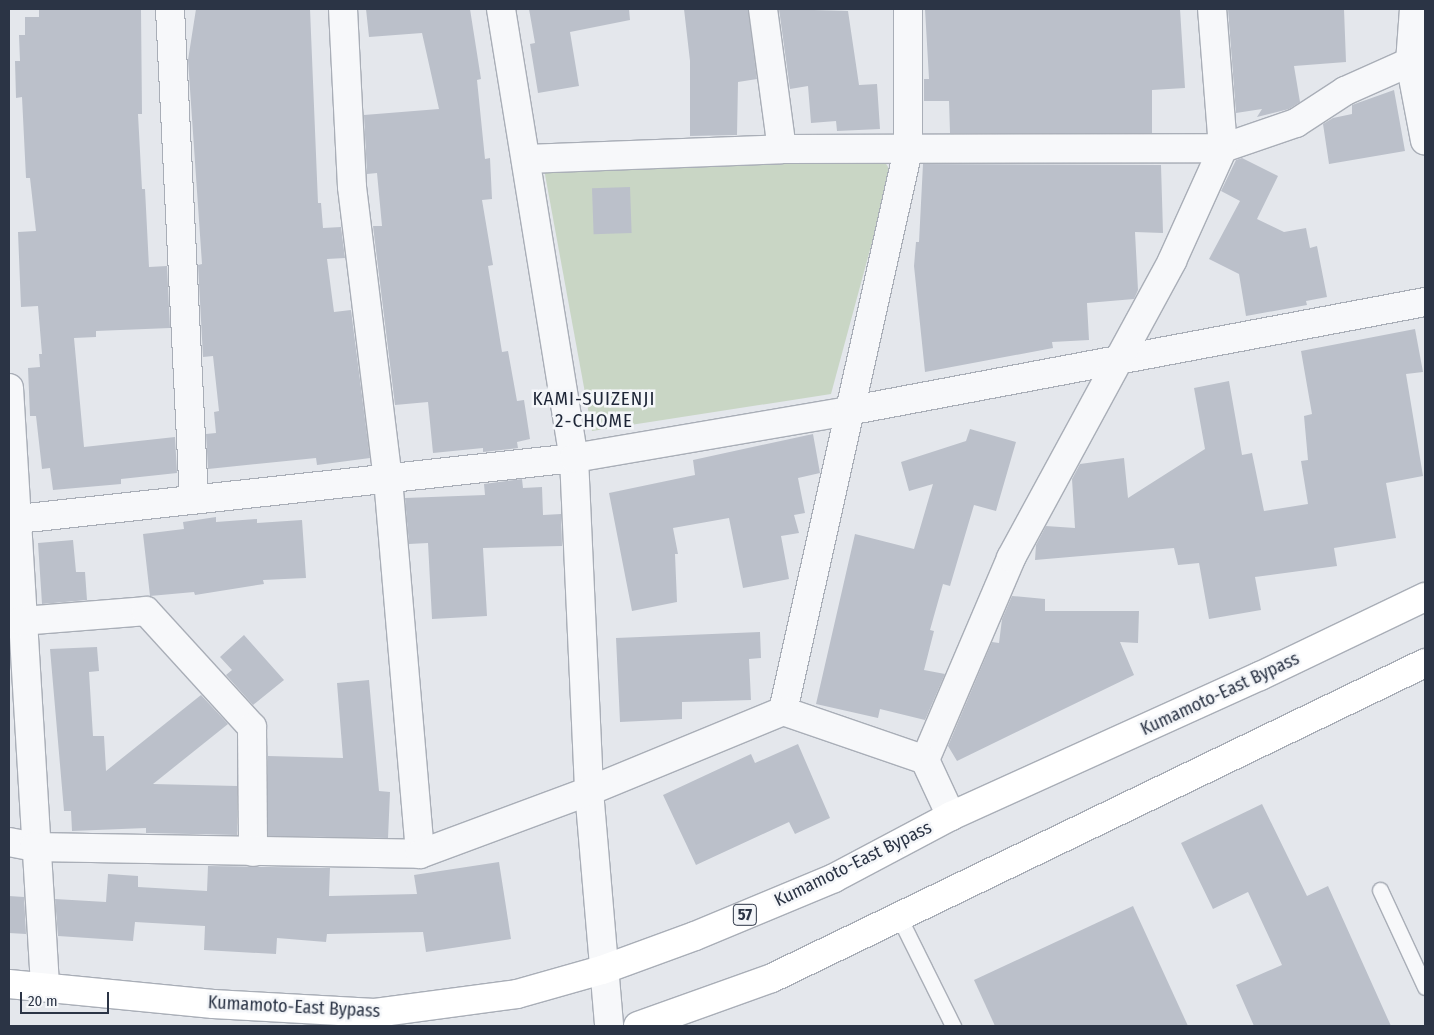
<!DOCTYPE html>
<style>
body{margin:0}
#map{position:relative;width:1434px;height:1035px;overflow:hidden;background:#e4e7ec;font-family:"Fira Sans Condensed",sans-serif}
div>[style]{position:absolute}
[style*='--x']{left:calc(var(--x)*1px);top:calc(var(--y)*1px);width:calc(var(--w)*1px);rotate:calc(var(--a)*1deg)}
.green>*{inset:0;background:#c9d6c5}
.building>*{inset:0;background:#bbc0ca;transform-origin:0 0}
.roads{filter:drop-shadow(1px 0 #a9aeb7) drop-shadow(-1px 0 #a9aeb7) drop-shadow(0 1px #a9aeb7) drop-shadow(0 -1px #a9aeb7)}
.service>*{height:15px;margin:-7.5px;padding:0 7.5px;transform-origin:7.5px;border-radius:7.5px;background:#f7f8fa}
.minor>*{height:28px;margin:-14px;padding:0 14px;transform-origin:14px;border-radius:14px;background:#f7f8fa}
.trunk>*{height:28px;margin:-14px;padding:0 14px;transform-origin:14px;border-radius:14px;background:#fff}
span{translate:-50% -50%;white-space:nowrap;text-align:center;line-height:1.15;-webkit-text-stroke:5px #f4f6f9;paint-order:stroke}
.shield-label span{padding:1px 4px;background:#f4f6f9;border:1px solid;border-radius:4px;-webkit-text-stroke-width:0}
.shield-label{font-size:16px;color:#2b3445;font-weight:700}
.street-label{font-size:18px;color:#2b3445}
.neighbourhood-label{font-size:19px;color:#1d2536;letter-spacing:1px}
.frame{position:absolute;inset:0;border:10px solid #2b3445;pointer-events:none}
.scale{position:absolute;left:20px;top:992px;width:89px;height:22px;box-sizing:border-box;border:2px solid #2b3445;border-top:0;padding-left:6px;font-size:15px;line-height:18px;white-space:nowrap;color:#2b3445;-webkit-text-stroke:4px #f4f6f9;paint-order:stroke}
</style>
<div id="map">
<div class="green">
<i style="clip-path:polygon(885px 162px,891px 172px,831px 394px,592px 431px,544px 169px)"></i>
</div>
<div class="building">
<i style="clip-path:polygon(39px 9px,141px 9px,142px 114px,138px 114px,142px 189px,145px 189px,149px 267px,167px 266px,170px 328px,96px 331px,96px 337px,74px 338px,84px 447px,175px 437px,177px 473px,121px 479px,121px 484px,53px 490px,50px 468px,42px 469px,36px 416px,30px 416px,28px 368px,40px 367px,39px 354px,42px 354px,38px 306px,21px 307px,18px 232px,36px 231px,30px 178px,26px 178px,22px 97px,16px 98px,15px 61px,20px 61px,19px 35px,25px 35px,25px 17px,39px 17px)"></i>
<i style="clip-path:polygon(196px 9px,310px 9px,318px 203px,321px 203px,323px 228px,341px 227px,345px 258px,327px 259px,334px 312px,351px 310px,370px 458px,317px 465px,316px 458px,208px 469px,206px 434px,216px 433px,214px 412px,219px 411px,213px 356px,203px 357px,198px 265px,202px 264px,188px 60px)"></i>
<i style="clip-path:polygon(366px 9px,470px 9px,481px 79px,477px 80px,485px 159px,490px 158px,492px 199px,482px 200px,493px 265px,488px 266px,502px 352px,508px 351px,517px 401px,524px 400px,530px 439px,517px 442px,518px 448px,483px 452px,483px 448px,433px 453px,428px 402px,395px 405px,373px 226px,382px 226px,377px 173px,367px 174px,364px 115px,439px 109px,422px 33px,369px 37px)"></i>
<i style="clip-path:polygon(529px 9px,629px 9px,630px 20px,570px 32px,579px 86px,538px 93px,530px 44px,535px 43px)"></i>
<i style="clip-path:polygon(684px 9px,748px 9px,757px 79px,738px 82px,737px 135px,690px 136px,690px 61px)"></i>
<i style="clip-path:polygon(779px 9px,848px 11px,859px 85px,877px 84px,880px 129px,837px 131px,836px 121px,811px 123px,808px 86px,790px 89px)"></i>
<i style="clip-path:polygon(925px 9px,1180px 9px,1185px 88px,1152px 90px,1152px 133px,950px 133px,949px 101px,924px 101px,924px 79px,929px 79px)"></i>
<i style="clip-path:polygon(1228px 9px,1344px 9px,1346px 62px,1294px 66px,1300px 102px,1289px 109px,1257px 117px,1262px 109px,1236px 113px)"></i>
<i style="clip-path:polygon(1394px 90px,1405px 151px,1329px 164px,1323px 124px,1333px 118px,1352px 114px,1352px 105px)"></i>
<i style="clip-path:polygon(1242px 158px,1278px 176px,1257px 219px,1284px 232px,1306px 228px,1310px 248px,1317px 246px,1327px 297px,1306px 301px,1307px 305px,1246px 316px,1239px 274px,1209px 259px,1240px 201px,1221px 191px,1236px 160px)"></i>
<i style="clip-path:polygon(923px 164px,1161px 165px,1163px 233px,1135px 232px,1138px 290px,1134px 299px,1087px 303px,1089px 340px,1052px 342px,1053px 348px,925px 372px,914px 266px,916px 242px,919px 242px)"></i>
<i style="left:630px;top:187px;width:46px;height:38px;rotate:88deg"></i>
<i style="clip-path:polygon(1415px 329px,1423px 372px,1406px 374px,1423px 476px,1386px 483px,1396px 538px,1334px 548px,1337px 566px,1255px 577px,1261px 610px,1209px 619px,1199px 563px,1178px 565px,1174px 548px,1035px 560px,1036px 545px,1046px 526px,1075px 528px,1072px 479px,1080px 464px,1124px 458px,1128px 498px,1205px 449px,1194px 388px,1229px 381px,1242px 455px,1252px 453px,1264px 511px,1308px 504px,1301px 461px,1308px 460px,1304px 416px,1312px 414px,1301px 351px)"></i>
<i style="clip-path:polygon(970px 429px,1016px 442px,996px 511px,974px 505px,950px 586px,943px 584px,930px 630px,934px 631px,924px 670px,945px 674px,925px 720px,880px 709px,878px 718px,816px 704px,855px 534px,914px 549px,933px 484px,909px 491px,901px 462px,966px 441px)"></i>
<i style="clip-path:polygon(813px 434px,820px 473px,798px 478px,805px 513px,794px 515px,799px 533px,781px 536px,789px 579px,743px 588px,729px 518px,673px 528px,678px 554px,675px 554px,677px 602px,632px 611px,609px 493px,695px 475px,693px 460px)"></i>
<i style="clip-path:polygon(522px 479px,523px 488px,542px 487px,543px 515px,561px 514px,562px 546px,483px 548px,487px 616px,432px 619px,428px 543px,409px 544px,405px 498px,485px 495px,484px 484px)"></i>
<i style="clip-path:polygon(216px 517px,216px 522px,257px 519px,257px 523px,302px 520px,306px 578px,263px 580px,264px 584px,195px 595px,194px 592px,150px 596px,143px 534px,184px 529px,183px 522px)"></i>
<i style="clip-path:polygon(73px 540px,76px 572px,85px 572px,87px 600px,42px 604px,38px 543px)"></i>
<i style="clip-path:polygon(1012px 596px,1045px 599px,1045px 611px,1139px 611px,1138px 643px,1120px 642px,1134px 675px,957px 761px,948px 746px,992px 642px,999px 643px,1002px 619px)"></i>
<i style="clip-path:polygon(760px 632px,761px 658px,749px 659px,751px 700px,682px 702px,682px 719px,620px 722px,616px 638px)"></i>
<i style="clip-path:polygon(244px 635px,284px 680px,253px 705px,226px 675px,232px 670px,220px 657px)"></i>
<i style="clip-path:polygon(97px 647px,99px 671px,89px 672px,93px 736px,104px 736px,106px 771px,201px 695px,228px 724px,153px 784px,237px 786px,237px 835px,146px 833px,146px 828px,72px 831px,71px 811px,64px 811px,50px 649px)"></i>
<i style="clip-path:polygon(369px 680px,379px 791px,390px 792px,388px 838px,268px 836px,268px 756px,343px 758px,337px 683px)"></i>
<i style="clip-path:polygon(798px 744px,830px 818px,795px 834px,789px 822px,696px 865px,663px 795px,751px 754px,755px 763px)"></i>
<i style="clip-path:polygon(1262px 804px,1307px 896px,1328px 886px,1391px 1026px,1254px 1026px,1236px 985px,1282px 965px,1248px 892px,1213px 909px,1181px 843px)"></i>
<i style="clip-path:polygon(499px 862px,511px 939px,426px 952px,423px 932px,327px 934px,326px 942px,277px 938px,276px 954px,204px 950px,205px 926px,135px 922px,133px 941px,58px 936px,55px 899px,106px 902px,108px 874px,138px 876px,138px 887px,207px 891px,208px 866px,330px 868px,329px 896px,417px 894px,414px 875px)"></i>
<i style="clip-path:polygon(9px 896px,24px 897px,26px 934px,9px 933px)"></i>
<i style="clip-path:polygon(1133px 906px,1188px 1026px,995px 1026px,974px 980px)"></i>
</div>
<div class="roads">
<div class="service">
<i style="--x:1380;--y:890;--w:107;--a:65.1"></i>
<i style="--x:899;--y:917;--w:122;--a:63.6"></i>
</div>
<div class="minor">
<i style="--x:170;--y:9;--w:490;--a:87.2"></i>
<i style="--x:343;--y:9;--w:178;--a:87.1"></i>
<i style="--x:352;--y:187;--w:294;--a:83"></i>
<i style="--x:388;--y:479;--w:376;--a:85.1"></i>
<i style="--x:501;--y:9;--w:455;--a:80.8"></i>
<i style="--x:574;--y:458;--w:333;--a:87.4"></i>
<i style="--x:589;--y:791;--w:236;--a:85.1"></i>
<i style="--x:763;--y:9;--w:141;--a:82.3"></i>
<i style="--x:1414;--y:9;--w:53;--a:94.3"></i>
<i style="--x:1410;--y:62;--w:80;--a:79.2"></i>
<i style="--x:526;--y:159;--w:256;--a:-2.2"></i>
<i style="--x:782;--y:149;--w:441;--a:-0.1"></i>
<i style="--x:1223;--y:148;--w:77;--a:-18.9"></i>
<i style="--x:1296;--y:123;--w:59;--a:-33.1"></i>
<i style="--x:1345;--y:91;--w:71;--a:-24"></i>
<i style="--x:9;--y:388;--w:599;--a:86.55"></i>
<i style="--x:9;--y:520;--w:568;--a:-6.26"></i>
<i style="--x:574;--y:458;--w:278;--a:-9.7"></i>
<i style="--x:848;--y:411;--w:587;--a:-10.7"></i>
<i style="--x:22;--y:621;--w:124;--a:-4.6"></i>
<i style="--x:146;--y:611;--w:157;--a:47.6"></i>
<i style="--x:252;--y:727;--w:125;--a:89.5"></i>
<i style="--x:783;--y:711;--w:575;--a:-77.44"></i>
<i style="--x:908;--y:150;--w:141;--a:-90"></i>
<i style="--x:925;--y:760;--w:220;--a:-66.9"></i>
<i style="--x:1011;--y:558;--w:338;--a:-61.5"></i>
<i style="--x:1172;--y:261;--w:124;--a:-65.7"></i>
<i style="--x:1223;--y:148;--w:139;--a:-94.5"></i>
<i style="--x:9;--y:842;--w:25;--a:11"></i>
<i style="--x:34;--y:847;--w:386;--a:1"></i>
<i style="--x:420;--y:854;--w:180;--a:-20.4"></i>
<i style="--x:589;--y:791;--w:210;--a:-22.4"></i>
<i style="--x:783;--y:711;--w:150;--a:19"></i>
<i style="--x:925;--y:760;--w:62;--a:65.1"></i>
</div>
<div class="trunk">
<i style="--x:9;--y:984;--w:205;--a:5.6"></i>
<i style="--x:213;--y:1004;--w:162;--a:3.2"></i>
<i style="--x:375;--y:1013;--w:143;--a:-7.6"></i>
<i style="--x:517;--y:994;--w:88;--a:-15.8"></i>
<i style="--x:602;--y:970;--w:99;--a:-20.1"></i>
<i style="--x:695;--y:936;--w:151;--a:-22.6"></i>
<i style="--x:834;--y:878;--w:132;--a:-27.9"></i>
<i style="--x:951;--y:816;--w:339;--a:-24.4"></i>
<i style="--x:1260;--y:676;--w:183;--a:-25.6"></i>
<i style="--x:638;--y:1026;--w:142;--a:-19.7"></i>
<i style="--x:772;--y:978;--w:725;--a:-25.75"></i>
</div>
</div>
<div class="shield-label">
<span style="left:745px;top:915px">57</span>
</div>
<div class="street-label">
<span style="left:1220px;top:694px;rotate:-25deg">Kumamoto-East Bypass</span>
<span style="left:853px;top:864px;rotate:-26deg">Kumamoto-East Bypass</span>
<span style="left:294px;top:1007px;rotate:3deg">Kumamoto-East Bypass</span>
</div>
<div class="neighbourhood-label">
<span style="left:594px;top:410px">KAMI-SUIZENJI<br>2-CHOME</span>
</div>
<div class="frame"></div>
<div class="scale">20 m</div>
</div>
